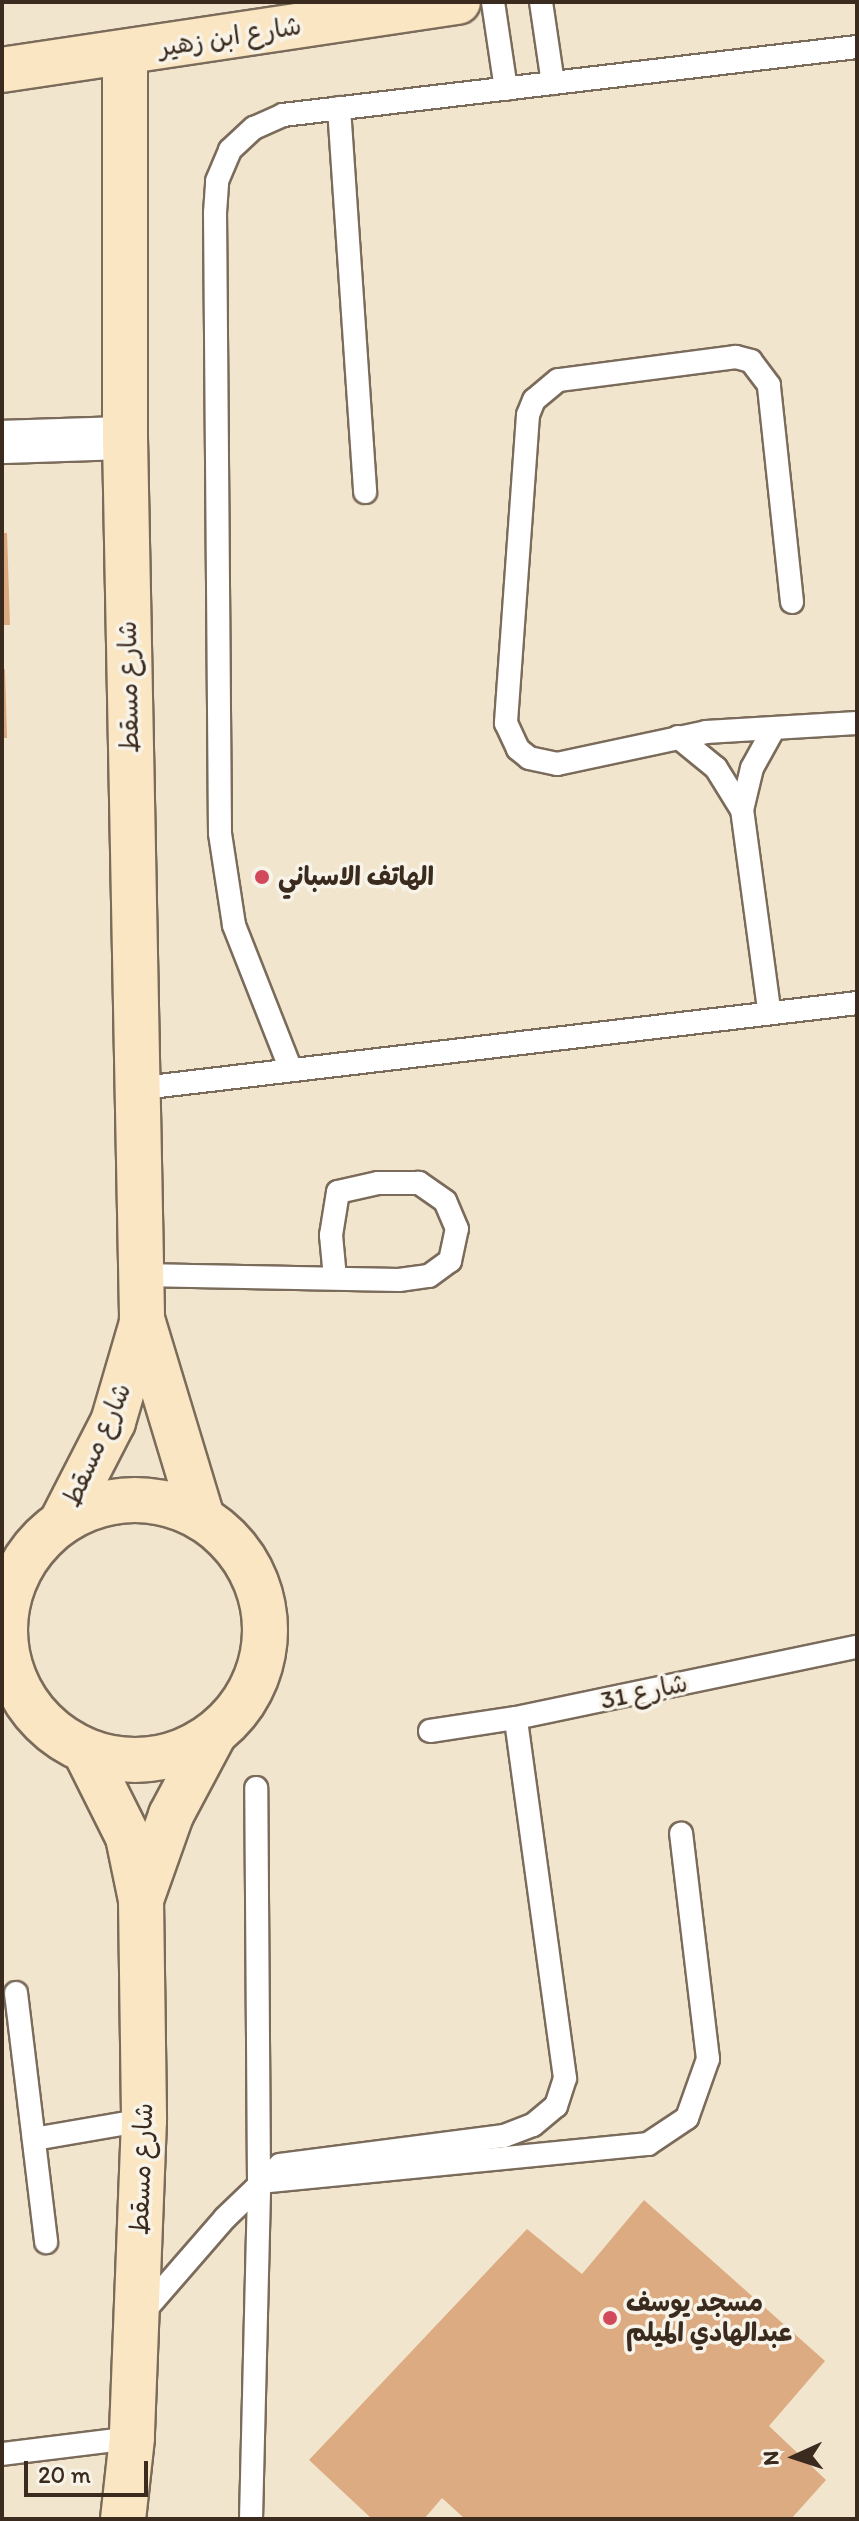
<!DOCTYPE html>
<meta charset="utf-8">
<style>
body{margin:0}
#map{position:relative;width:859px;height:2521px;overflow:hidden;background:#f2e5cd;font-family:Itim,"Playpen Sans Arabic",sans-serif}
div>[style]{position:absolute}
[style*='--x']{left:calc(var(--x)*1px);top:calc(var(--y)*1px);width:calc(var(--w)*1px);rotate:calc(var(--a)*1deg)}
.building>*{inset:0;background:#ddab82}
.roads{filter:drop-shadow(2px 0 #7b6b5b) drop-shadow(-2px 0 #7b6b5b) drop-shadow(0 2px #7b6b5b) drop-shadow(0 -2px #7b6b5b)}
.lane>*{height:22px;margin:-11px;padding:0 11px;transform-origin:11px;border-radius:11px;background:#fff}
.street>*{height:42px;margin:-21px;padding:0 21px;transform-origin:21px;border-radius:21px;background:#fff}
.secondary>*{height:44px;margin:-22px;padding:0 22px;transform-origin:22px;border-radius:22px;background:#fbe6c4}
.secondary>.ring{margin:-22px;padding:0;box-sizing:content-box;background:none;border:44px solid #fbe6c4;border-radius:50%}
.dots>*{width:22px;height:22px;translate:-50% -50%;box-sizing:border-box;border:4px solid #f7f3e8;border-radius:50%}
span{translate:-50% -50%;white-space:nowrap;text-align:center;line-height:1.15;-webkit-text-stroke:7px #f7f3e8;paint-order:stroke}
.street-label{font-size:26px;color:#3b2a1e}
.poi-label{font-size:26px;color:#3b2a1e;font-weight:700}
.left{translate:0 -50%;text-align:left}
.frame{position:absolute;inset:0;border:4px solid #3b2a1e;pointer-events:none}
.north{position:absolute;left:755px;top:2417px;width:80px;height:80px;-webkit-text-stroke:6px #f7f3e8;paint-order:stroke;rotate:267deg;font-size:22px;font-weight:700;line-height:32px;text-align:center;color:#3b2a1e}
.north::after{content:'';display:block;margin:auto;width:28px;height:36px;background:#3b2a1e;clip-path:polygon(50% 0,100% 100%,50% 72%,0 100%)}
.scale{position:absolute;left:24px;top:2461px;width:124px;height:36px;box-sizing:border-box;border:4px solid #3b2a1e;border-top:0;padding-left:10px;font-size:24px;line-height:28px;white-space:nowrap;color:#3b2a1e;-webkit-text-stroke:6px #f7f3e8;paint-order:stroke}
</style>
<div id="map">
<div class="building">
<i style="clip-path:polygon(2px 533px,7px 533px,10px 625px,2px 625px)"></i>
<i style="clip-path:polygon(2px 669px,5px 669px,7px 738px,2px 738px)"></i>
<i style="clip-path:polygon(644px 2200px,825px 2361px,769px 2426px,826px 2480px,791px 2519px,465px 2519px,442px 2498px,424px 2519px,372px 2519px,309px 2460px,527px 2229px,582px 2274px)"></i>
</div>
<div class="roads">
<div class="lane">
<i style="--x:493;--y:2;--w:88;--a:81.5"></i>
<i style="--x:541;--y:2;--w:82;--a:81.6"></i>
<i style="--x:339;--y:108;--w:385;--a:86.1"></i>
<i style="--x:792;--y:602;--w:218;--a:-96.1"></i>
<i style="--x:769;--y:385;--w:30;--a:-127"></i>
<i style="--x:751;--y:361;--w:16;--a:-165"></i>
<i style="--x:736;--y:357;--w:179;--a:172.6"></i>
<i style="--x:558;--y:380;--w:31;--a:140"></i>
<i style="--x:534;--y:400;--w:16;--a:112"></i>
<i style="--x:528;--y:415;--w:309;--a:94.1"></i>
<i style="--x:506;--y:723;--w:29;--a:65"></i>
<i style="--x:518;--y:749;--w:14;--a:39"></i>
<i style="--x:529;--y:758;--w:29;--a:12"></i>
<i style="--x:557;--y:764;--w:152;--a:-12.1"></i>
<i style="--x:706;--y:732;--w:151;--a:-3.4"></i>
<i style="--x:678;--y:737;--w:49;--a:39.2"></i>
<i style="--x:716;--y:768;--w:49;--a:58.2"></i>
<i style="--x:769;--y:1009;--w:201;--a:-97.7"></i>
<i style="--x:742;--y:810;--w:43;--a:-76.6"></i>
<i style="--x:752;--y:768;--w:43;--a:-61.1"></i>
<i style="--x:291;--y:1070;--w:156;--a:-111.5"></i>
<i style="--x:234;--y:925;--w:93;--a:-98.7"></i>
<i style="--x:220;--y:833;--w:620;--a:-90.46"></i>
<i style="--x:215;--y:213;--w:32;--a:-86"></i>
<i style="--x:217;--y:181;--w:34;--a:-67"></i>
<i style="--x:230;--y:150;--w:33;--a:-43"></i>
<i style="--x:254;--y:128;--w:32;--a:-24"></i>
<i style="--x:283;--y:115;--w:578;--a:-6.76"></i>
<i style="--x:134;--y:1089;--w:728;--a:-6.78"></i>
<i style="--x:141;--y:1275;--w:258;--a:1.1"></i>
<i style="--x:399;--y:1280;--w:30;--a:-8"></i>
<i style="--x:429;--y:1276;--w:26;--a:-36"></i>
<i style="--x:450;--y:1261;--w:33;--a:-78"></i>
<i style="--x:457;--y:1229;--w:30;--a:-113"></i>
<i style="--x:445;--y:1201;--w:32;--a:-145"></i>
<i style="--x:419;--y:1183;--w:41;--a:180"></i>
<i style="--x:378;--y:1183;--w:41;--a:167.3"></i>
<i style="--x:338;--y:1192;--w:44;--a:99.2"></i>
<i style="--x:331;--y:1235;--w:43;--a:84.7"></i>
<i style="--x:430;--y:1731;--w:87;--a:-8.6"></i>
<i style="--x:516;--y:1718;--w:348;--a:-11.8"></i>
<i style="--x:16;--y:1993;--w:251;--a:83.1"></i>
<i style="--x:34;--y:2139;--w:112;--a:-9.8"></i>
<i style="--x:260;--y:2182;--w:390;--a:-5.6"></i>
<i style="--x:648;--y:2144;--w:47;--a:-33.7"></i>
<i style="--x:687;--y:2118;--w:63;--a:-70.4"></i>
<i style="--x:708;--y:2059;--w:227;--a:-96.8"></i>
<i style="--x:139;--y:2317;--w:131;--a:-49"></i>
<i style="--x:225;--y:2218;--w:76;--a:-43.9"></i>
<i style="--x:280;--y:2165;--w:226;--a:-7.4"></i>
<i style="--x:504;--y:2136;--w:31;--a:-21"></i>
<i style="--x:533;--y:2125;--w:30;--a:-40"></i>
<i style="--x:556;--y:2106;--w:29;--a:-72"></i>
<i style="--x:565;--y:2078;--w:363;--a:-97.8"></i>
<i style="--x:2;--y:2454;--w:131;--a:-7"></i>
<i style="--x:251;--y:2519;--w:337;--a:-88.6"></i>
<i style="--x:259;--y:2182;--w:394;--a:-90.4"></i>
</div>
<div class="street">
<i style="--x:2;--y:442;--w:123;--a:-1.9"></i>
<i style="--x:2;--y:1612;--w:5;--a:-22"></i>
<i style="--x:2;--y:1672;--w:9;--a:6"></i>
</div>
<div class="secondary">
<i style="--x:125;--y:54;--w:384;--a:90"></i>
<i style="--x:125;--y:438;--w:881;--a:88.89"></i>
<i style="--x:142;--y:1319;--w:208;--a:73.2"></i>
<i style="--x:2;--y:70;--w:461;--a:-8.5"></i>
<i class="ring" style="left:5px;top:1500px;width:216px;height:216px"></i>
<i style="--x:61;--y:1523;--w:114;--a:-62.8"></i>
<i style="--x:113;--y:1422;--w:100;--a:-73.7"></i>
<i style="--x:85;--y:1751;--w:96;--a:63.4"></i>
<i style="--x:128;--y:1837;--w:64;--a:78.3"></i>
<i style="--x:141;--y:1900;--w:220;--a:89.2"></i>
<i style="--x:144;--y:2120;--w:318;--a:92.2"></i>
<i style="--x:132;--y:2438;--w:81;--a:96.3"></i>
<i style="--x:142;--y:1897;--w:87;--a:-70.5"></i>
<i style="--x:171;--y:1815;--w:89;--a:-62"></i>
</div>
</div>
<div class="dots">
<i style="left:262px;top:877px;background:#d1495b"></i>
<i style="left:610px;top:2318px;background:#d1495b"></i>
</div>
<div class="street-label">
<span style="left:230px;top:37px;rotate:-9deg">شارع ابن زهير</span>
<span style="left:129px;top:687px;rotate:-91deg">شارع مسقط</span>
<span style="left:97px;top:1445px;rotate:-66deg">شارع مسقط</span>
<span style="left:644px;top:1692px;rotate:-12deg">شارع 31</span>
<span style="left:142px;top:2169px;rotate:-88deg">شارع مسقط</span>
</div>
<div class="poi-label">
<span class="left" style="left:278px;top:877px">الهاتف الاسباني</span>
<span class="left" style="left:626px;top:2318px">مسجد يوسف<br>عبدالهادي الميلم</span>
</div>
<div class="frame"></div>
<div class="north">N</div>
<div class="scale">20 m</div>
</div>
